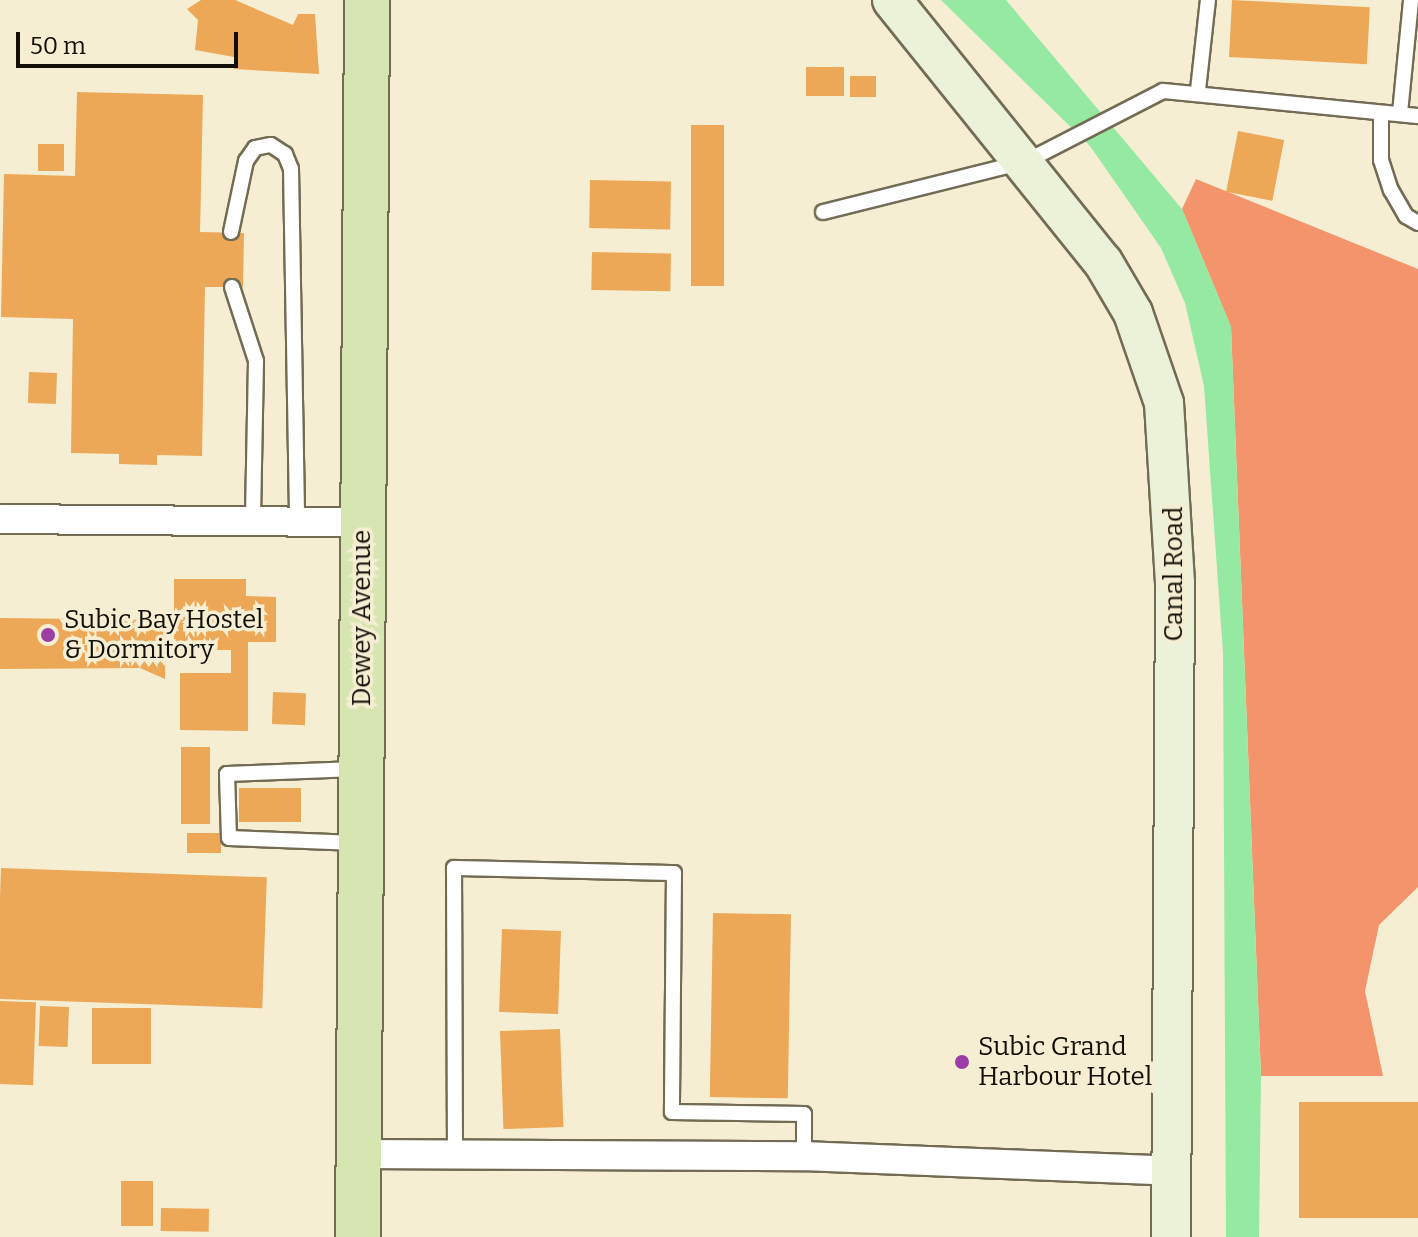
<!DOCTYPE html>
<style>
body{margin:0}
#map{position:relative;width:1418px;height:1237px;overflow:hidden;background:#f5eed3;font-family:Bitter,serif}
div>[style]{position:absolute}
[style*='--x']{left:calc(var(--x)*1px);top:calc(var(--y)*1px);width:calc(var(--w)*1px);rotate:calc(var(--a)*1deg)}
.forest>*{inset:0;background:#f3946d}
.water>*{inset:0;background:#96e9a2}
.building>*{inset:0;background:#eca856;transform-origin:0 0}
.roads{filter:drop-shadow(2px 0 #726c54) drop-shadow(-2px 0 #726c54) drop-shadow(0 2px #726c54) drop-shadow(0 -2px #726c54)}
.lane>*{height:14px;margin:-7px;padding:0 7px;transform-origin:7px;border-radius:7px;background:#fff}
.street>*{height:28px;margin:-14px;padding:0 14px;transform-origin:14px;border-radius:14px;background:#fff}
.secondary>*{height:38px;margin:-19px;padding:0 19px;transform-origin:19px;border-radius:19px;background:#ebf2d8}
.primary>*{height:44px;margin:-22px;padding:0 22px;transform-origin:22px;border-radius:22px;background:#d7e5b1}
.dots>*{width:22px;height:22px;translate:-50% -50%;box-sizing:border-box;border:4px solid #f5eed3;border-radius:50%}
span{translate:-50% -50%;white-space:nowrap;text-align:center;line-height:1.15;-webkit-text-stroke:7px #f5eed3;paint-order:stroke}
.street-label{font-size:26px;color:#110f06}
.poi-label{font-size:26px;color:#110f06}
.left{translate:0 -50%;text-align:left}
.scale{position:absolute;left:16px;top:32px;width:222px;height:36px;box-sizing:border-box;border:4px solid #110f06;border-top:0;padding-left:10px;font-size:24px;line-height:28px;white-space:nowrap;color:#110f06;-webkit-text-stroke:6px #f5eed3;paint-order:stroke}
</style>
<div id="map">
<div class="forest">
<i style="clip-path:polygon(1196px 179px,1418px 269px,1418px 887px,1379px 925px,1365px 991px,1383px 1076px,1261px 1076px,1231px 327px,1182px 209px)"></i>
</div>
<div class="water">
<i style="clip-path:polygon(941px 0,1006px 0,1182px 209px,1231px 327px,1261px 1076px,1259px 1237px,1226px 1237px,1223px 653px,1204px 386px,1185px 303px,1161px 248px,1090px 146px)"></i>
</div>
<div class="building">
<i style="clip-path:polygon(201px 0,235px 0,293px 25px,298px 14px,315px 14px,319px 74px,234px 69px,234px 57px,195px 50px,198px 20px,187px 9px)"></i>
<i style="left:1232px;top:0;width:138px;height:57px;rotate:3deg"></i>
<i style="left:806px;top:67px;width:38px;height:29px"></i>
<i style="left:850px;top:76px;width:26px;height:21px"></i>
<i style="clip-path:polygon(77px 92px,203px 95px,200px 232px,244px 233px,243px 287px,205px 287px,202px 456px,157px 455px,157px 465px,119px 464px,119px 454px,71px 453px,73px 319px,1px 317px,4px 174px,75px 176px)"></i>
<i style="left:691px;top:125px;width:33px;height:161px"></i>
<i style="left:1238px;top:131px;width:47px;height:62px;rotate:11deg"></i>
<i style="left:38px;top:144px;width:26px;height:27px"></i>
<i style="left:590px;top:180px;width:81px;height:48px;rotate:1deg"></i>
<i style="left:592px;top:252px;width:79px;height:38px;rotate:1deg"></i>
<i style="left:29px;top:372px;width:28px;height:31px;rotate:2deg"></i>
<i style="clip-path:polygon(174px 579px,246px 579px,246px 596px,276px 597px,276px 642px,248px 642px,248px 731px,180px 730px,180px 673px,231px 673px,231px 650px,174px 650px)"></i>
<i style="clip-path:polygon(0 618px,166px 620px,165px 679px,140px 668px,0 669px)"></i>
<i style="left:273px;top:692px;width:33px;height:32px;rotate:2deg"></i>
<i style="left:181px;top:747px;width:29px;height:77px"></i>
<i style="left:239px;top:788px;width:62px;height:34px"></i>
<i style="left:187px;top:833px;width:34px;height:20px"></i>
<i style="left:1px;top:868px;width:266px;height:131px;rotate:2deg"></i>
<i style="left:713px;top:913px;width:78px;height:184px;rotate:1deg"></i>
<i style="left:502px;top:929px;width:59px;height:83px;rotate:2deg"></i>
<i style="left:0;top:1001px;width:36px;height:83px;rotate:2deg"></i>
<i style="left:40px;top:1006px;width:29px;height:40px;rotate:2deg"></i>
<i style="left:92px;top:1008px;width:59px;height:56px"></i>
<i style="left:560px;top:1029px;width:98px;height:60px;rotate:88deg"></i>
<i style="left:1299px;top:1102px;width:119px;height:116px"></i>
<i style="left:121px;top:1181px;width:32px;height:45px"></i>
<i style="left:161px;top:1208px;width:48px;height:23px;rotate:1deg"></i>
</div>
<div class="roads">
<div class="lane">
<i style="--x:1198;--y:90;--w:91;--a:-83.7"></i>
<i style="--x:1381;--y:113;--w:47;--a:90"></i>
<i style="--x:1381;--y:160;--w:32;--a:72"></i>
<i style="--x:1391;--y:190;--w:30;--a:60"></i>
<i style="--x:1406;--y:216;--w:14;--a:30"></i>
<i style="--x:1400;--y:113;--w:114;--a:-84.4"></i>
<i style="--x:823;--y:212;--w:210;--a:-14"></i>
<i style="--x:1027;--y:161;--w:153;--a:-27.2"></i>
<i style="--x:1163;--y:91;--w:256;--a:5.6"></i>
<i style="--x:231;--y:232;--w:73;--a:-78.1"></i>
<i style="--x:246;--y:161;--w:16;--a:-55"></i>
<i style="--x:255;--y:148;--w:16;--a:-11"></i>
<i style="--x:271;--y:145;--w:17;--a:33"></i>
<i style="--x:285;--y:154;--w:16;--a:68"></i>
<i style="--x:291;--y:169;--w:353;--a:89"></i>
<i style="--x:232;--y:287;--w:78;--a:72"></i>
<i style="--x:256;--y:361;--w:160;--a:91.1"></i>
<i style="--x:356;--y:769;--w:129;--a:177.8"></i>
<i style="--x:227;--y:774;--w:64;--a:88.2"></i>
<i style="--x:229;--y:838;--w:128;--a:2.2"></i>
<i style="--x:455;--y:1154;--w:286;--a:-90.2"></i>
<i style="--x:454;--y:868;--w:220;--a:1.3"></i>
<i style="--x:674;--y:873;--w:239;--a:90.5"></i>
<i style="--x:672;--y:1112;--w:132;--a:0.9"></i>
<i style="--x:804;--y:1114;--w:42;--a:90"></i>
</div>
<div class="street">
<i style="--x:0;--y:519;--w:362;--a:0.5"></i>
<i style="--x:358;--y:1154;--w:446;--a:0.3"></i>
<i style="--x:804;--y:1156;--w:367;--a:2.3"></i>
</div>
<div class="secondary">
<i style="--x:892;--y:0;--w:336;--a:51.2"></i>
<i style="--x:1103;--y:262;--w:59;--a:59.5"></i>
<i style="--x:1133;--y:313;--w:95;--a:71"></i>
<i style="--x:1164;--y:403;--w:181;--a:86.5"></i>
<i style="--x:1175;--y:584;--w:653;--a:90.35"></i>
</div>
<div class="primary">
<i style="--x:358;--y:1237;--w:1237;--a:-89.58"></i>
</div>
</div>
<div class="dots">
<i style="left:48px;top:635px;background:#9c3da6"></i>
<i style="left:962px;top:1062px;background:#9c3da6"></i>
</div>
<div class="street-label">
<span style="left:1174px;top:574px;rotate:-90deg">Canal Road</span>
<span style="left:362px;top:618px;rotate:-90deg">Dewey Avenue</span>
</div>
<div class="poi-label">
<span class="left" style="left:64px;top:635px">Subic Bay Hostel<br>&amp; Dormitory</span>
<span class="left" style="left:978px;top:1062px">Subic Grand<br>Harbour Hotel</span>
</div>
<div class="scale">50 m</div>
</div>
